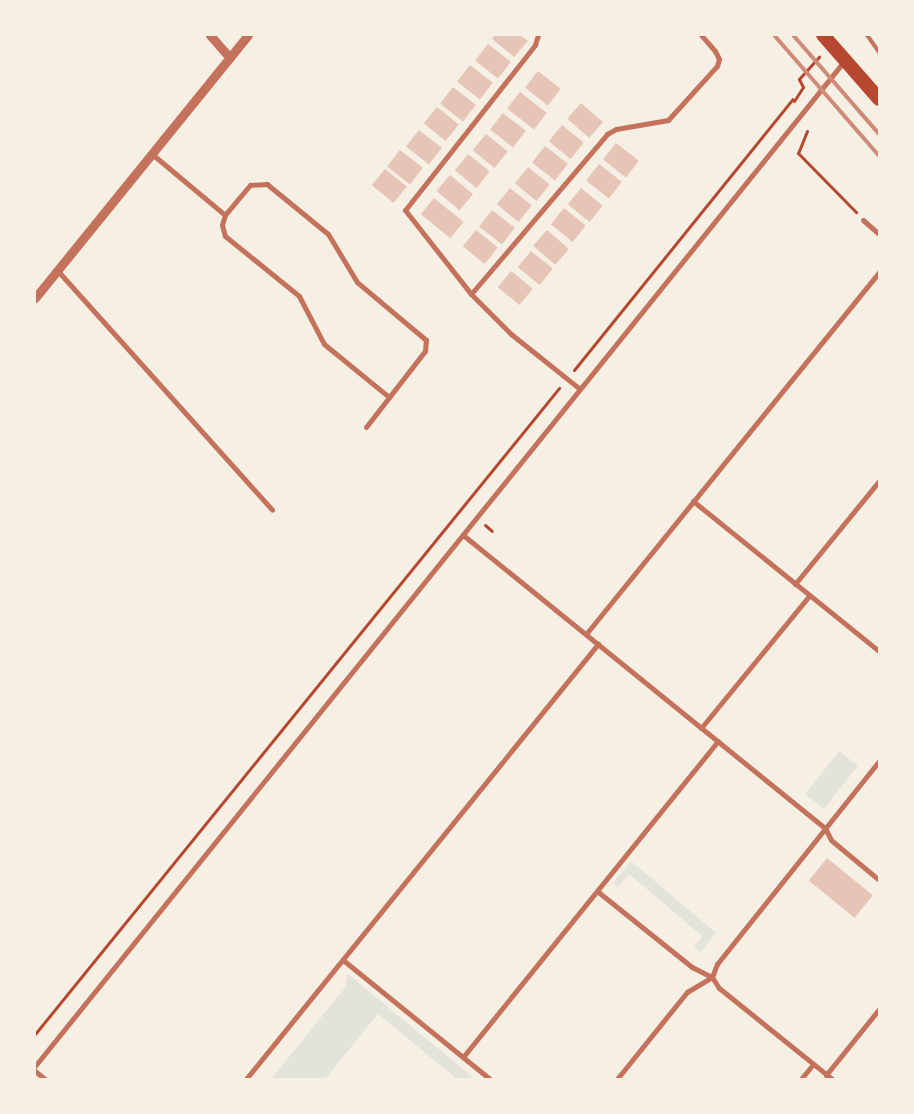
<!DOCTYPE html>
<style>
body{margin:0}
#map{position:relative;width:914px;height:1114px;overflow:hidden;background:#f6efe4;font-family:Roboto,sans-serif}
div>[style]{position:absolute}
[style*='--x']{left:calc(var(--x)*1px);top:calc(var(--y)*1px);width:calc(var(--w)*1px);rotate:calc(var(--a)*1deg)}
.green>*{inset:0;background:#e2e4dc;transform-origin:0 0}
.building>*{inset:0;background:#e6c5b7;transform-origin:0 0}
.path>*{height:3px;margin:-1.5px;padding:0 1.5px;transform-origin:1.5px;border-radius:1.5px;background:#b5482f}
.service>*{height:4px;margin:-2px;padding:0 2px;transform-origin:2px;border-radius:2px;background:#c5725c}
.minor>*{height:5px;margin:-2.5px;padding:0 2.5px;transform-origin:2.5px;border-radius:2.5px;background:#c5725c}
.tertiary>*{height:9px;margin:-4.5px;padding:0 4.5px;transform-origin:4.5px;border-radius:4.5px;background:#c5725c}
.trunk>*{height:14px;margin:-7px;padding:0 7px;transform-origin:7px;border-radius:7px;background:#b5482f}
.rail>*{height:4px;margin:-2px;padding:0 2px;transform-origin:2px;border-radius:2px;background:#cf8b77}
span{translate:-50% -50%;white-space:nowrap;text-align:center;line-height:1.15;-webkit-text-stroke:4px #f6efe4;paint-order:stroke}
.frame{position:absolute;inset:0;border:36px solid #f6efe4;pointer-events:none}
</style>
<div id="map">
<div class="green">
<i style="left:839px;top:751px;width:24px;height:55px;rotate:38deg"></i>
<i style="clip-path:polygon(631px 861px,716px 933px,701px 952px,694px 947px,702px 936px,629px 874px,618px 887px,613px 883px)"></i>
<i style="clip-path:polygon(348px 974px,475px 1079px,457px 1079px,378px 1014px,325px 1079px,271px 1079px,345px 988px)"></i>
</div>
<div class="building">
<i style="clip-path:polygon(495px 35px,520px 35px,528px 41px,514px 57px,492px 39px)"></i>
<i style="left:488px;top:44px;width:29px;height:21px;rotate:38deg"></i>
<i style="left:470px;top:65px;width:29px;height:21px;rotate:38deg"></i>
<i style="left:538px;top:71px;width:29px;height:21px;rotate:38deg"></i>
<i style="left:453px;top:87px;width:29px;height:21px;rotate:38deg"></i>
<i style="left:520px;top:92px;width:34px;height:21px;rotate:38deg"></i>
<i style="left:581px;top:103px;width:29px;height:21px;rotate:41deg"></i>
<i style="left:437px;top:107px;width:28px;height:21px;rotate:39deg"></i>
<i style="left:503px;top:113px;width:29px;height:21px;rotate:38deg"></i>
<i style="left:562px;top:125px;width:28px;height:21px;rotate:39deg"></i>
<i style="left:419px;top:130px;width:29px;height:21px;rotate:38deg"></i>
<i style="left:486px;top:134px;width:28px;height:21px;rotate:39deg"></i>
<i style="left:616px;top:143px;width:29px;height:21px;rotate:38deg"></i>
<i style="left:545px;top:146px;width:29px;height:21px;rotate:38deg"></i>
<i style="left:400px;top:150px;width:29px;height:21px;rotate:38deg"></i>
<i style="left:468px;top:154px;width:28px;height:21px;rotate:39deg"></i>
<i style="left:599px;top:164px;width:29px;height:21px;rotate:38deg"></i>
<i style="left:528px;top:167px;width:28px;height:21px;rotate:39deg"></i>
<i style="left:385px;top:169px;width:28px;height:21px;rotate:39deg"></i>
<i style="left:450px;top:175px;width:30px;height:21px;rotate:40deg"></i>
<i style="left:510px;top:188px;width:28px;height:21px;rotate:39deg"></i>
<i style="left:581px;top:188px;width:28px;height:21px;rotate:39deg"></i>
<i style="left:434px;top:198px;width:38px;height:21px;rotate:39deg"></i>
<i style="left:564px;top:208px;width:28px;height:21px;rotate:39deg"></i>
<i style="left:492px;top:210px;width:29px;height:21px;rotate:38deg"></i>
<i style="left:476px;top:230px;width:28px;height:21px;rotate:39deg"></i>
<i style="left:547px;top:230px;width:29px;height:21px;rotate:41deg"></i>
<i style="left:531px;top:251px;width:28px;height:21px;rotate:39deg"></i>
<i style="left:511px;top:271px;width:28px;height:21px;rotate:39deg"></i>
<i style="left:827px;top:858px;width:59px;height:29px;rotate:39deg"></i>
</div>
<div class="path">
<i style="--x:794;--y:101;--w:17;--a:-57"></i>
<i style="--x:803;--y:87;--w:9;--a:-117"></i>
<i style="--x:799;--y:79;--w:30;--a:-48"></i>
<i style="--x:807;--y:131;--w:24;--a:112"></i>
<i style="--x:798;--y:153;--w:83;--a:45.5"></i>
<i style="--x:574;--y:370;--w:348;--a:-51.1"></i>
<i style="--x:485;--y:525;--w:9;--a:41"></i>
<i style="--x:35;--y:1034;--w:832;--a:-50.95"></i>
</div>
<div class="service">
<i style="--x:867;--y:35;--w:21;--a:55"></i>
</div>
<div class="minor">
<i style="--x:538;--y:35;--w:10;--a:107"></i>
<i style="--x:535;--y:45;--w:210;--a:128.2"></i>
<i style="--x:405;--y:210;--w:107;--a:51.8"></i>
<i style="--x:471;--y:294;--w:57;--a:45"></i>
<i style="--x:511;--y:334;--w:88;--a:38.6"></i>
<i style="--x:152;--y:154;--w:95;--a:39.9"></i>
<i style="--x:863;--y:220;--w:21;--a:41"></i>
<i style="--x:57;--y:270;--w:322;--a:48.1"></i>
<i style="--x:471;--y:294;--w:210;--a:-49.6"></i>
<i style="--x:607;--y:134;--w:10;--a:-29"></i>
<i style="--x:616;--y:129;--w:53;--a:-9.8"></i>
<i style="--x:668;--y:120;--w:73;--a:-47.8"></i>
<i style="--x:717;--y:66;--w:7;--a:-74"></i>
<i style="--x:719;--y:59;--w:9;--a:-117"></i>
<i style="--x:715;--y:51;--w:21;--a:-131"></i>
<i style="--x:366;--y:427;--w:96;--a:-52.2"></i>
<i style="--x:425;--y:351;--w:11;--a:-85"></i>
<i style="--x:426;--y:340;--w:90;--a:-140"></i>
<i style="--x:357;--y:282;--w:56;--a:-121.1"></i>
<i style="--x:328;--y:234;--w:79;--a:-140.7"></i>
<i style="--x:267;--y:184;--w:17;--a:177"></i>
<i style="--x:250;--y:185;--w:39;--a:130"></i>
<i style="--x:225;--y:215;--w:10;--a:107"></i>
<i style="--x:222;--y:225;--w:11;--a:75"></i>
<i style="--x:225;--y:236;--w:95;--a:39"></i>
<i style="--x:299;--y:296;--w:54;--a:62.5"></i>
<i style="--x:324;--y:344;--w:84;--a:39.2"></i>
<i style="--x:693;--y:501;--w:239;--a:38.9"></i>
<i style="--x:463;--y:535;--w:466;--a:39"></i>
<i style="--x:825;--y:828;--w:13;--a:63"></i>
<i style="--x:831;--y:840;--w:62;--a:39.8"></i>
<i style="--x:795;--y:584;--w:133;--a:-50.8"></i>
<i style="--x:586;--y:634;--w:466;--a:-51"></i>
<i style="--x:701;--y:728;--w:171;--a:-50.7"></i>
<i style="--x:597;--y:891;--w:122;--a:38.7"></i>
<i style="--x:692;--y:967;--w:22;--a:27"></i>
<i style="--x:712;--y:977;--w:13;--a:58"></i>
<i style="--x:719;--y:988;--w:145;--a:38.8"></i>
<i style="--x:343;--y:960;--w:189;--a:39"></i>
<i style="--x:712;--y:977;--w:14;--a:-69"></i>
<i style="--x:717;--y:964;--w:260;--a:-51.4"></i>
<i style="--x:463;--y:1057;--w:406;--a:-51.1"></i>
<i style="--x:35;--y:1066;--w:1292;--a:-51.16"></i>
<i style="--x:35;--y:1071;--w:13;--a:39"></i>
<i style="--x:826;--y:1075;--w:85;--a:-51.2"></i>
<i style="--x:246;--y:1079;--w:560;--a:-51.02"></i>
<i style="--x:617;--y:1079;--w:112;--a:-51.2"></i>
<i style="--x:687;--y:992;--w:29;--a:-31"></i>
<i style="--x:801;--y:1079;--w:19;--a:-51"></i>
</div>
<div class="tertiary">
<i style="--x:210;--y:35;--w:30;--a:49"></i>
<i style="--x:35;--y:298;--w:338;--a:-51"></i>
</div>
<div class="trunk">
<i style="--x:823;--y:35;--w:85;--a:48.8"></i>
</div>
<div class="rail">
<i style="--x:774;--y:35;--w:160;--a:49"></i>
<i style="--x:793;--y:35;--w:131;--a:49"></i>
</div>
<div class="frame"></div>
</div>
